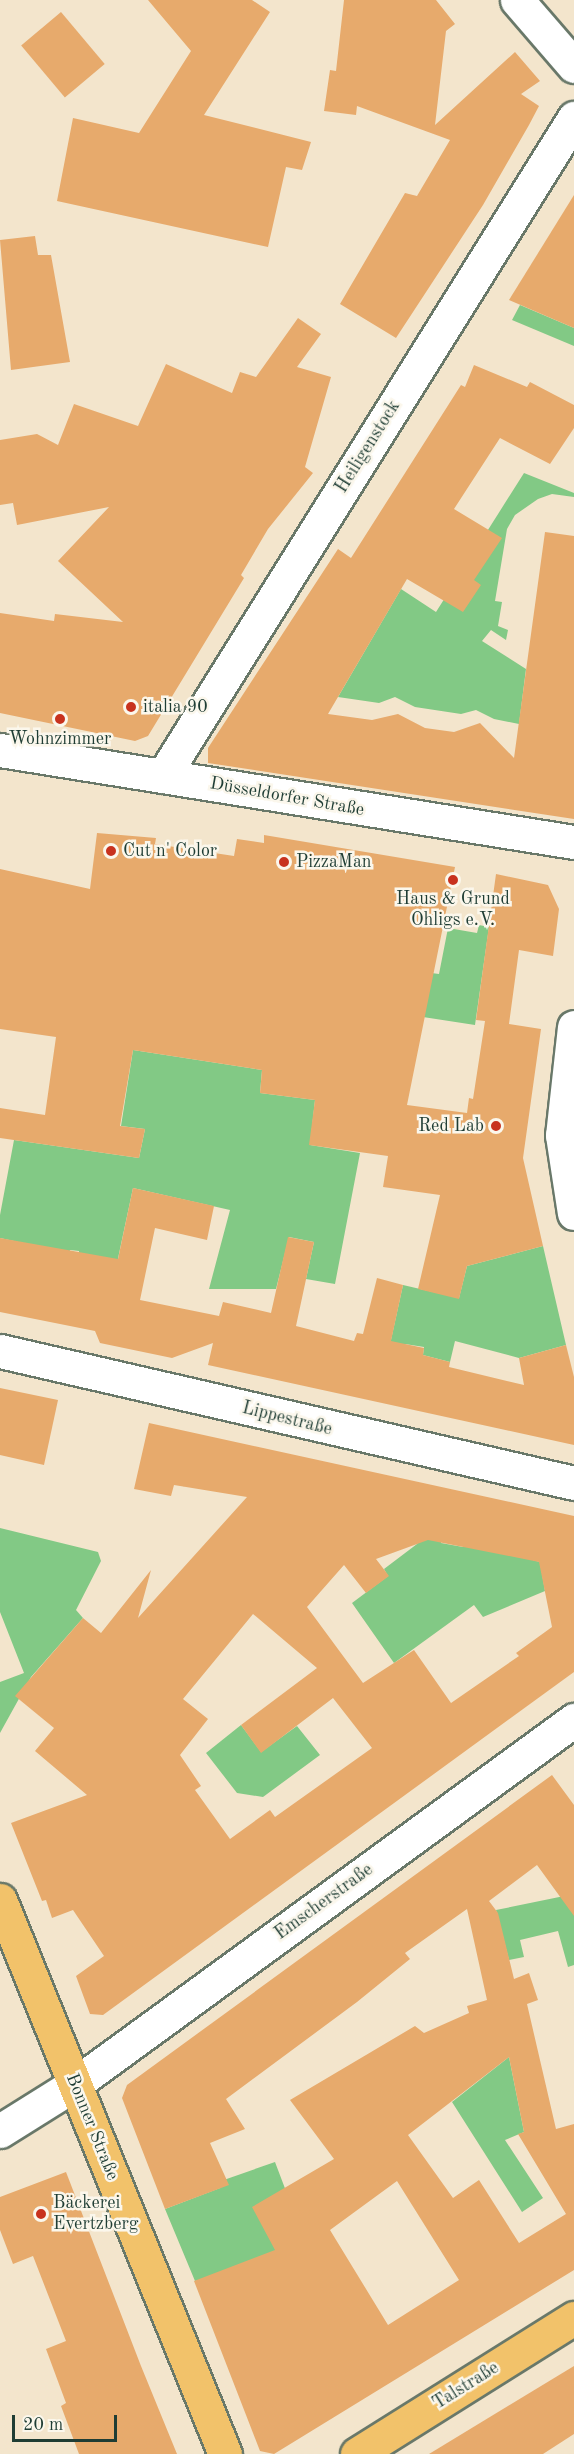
<!DOCTYPE html>
<meta charset="utf-8">
<style>
body{margin:0}
#map{position:relative;width:574px;height:2454px;overflow:hidden;background:#f3e5cc;font-family:"Old Standard TT",serif}
div>[style]{position:absolute}
[style*='--x']{left:calc(var(--x)*1px);top:calc(var(--y)*1px);width:calc(var(--w)*1px);rotate:calc(var(--a)*1deg)}
.green>*{inset:0;background:#82c985}
.building>*{inset:0;background:#e7aa6c;transform-origin:0 0}
.roads{filter:drop-shadow(2px 0 #697869) drop-shadow(-2px 0 #697869) drop-shadow(0 2px #697869) drop-shadow(0 -2px #697869)}
.minor>*{height:33px;margin:-16.5px;padding:0 16.5px;transform-origin:16.5px;border-radius:16.5px;background:#fff}
.major>*{height:33px;margin:-16.5px;padding:0 16.5px;transform-origin:16.5px;border-radius:16.5px;background:#f2c26a}
.dots>*{width:16px;height:16px;translate:-50% -50%;box-sizing:border-box;border:3px solid #fbf7ec;border-radius:50%}
span{translate:-50% -50%;white-space:nowrap;text-align:center;line-height:1.15;-webkit-text-stroke:5px #fbf7ec;paint-order:stroke}
.street-label{font-size:18px;color:#1f3d34}
.poi-label{font-size:18px;color:#1f3d34}
.left{translate:0 -50%;text-align:left}
.right{translate:-100% -50%;text-align:right}
.scale{position:absolute;left:12px;top:2415px;width:105px;height:27px;box-sizing:border-box;border:3px solid #1f3d34;border-top:0;padding-left:8px;font-size:18px;line-height:21px;white-space:nowrap;color:#1f3d34;-webkit-text-stroke:4px #fbf7ec;paint-order:stroke}
</style>
<div id="map">
<div class="green">
<i style="clip-path:polygon(520px 305px,574px 328px,574px 346px,512px 320px)"></i>
<i style="clip-path:polygon(524px 473px,574px 493px,574px 497px,552px 494px,538px 499px,515px 515px,507px 529px,495px 601px,502px 602px,498px 626px,508px 630px,506px 640px,491px 630px,482px 641px,526px 669px,519px 724px,494px 719px,476px 710px,461px 714px,415px 707px,395px 697px,379px 703px,338px 697px,401px 589px,436px 612px)"></i>
<i style="clip-path:polygon(479px 925px,489px 927px,475px 1025px,423px 1017px,401px 969px,439px 974px,448px 928px,477px 933px)"></i>
<i style="clip-path:polygon(133px 1050px,262px 1070px,260px 1093px,315px 1100px,310px 1145px,360px 1153px,335px 1284px,306px 1279px,314px 1242px,289px 1237px,276px 1289px,209px 1289px,230px 1210px,133px 1188px,117px 1263px,79px 1255px,79px 1251px,70px 1250px,69px 1253px,0 1238px,0 1215px,14px 1140px,139px 1158px,145px 1129px,121px 1126px)"></i>
<i style="clip-path:polygon(543px 1246px,566px 1345px,519px 1358px,455px 1341px,450px 1362px,423px 1355px,424px 1347px,405px 1344px,389px 1349px,403px 1285px,459px 1298px,467px 1266px)"></i>
<i style="clip-path:polygon(0 1528px,98px 1552px,101px 1561px,76px 1610px,83px 1618px,31px 1677px,0 1733px,0 1682px,24px 1673px,0 1612px)"></i>
<i style="clip-path:polygon(425px 1533px,442px 1536px,441px 1543px,463px 1547px,464px 1541px,540px 1562px,545px 1591px,483px 1617px,474px 1605px,394px 1663px,352px 1603px,388px 1576px,384px 1569px,417px 1544px)"></i>
<i style="clip-path:polygon(241px 1725px,261px 1752px,297px 1726px,320px 1755px,263px 1797px,237px 1793px,206px 1753px)"></i>
<i style="clip-path:polygon(574px 1894px,574px 1965px,568px 1967px,558px 1931px,520px 1940px,524px 1957px,509px 1960px,496px 1910px)"></i>
<i style="clip-path:polygon(509px 2057px,524px 2132px,505px 2140px,543px 2198px,522px 2212px,452px 2102px)"></i>
<i style="clip-path:polygon(275px 2162px,289px 2199px,321px 2221px,341px 2249px,321px 2260px,195px 2281px,165px 2209px,220px 2188px,218px 2182px)"></i>
</div>
<div class="building">
<i style="clip-path:polygon(148px 0,252px 0,270px 12px,204px 115px,311px 142px,302px 170px,286px 167px,268px 247px,57px 201px,73px 118px,139px 133px,191px 51px)"></i>
<i style="clip-path:polygon(344px 0,436px 0,455px 24px,446px 31px,435px 125px,515px 52px,540px 81px,521px 94px,539px 106px,529px 125px,483px 205px,396px 338px,340px 304px,405px 193px,417px 196px,450px 140px,357px 106px,356px 115px,324px 111px,330px 70px,336px 71px)"></i>
<i style="left:61px;top:12px;width:68px;height:52px;rotate:50deg"></i>
<i style="clip-path:polygon(574px 195px,574px 328px,509px 300px)"></i>
<i style="clip-path:polygon(35px 236px,38px 255px,51px 255px,70px 362px,11px 370px,0 240px)"></i>
<i style="clip-path:polygon(298px 318px,321px 334px,297px 367px,331px 377px,305px 467px,313px 473px,268px 529px,241px 575px,244px 578px,148px 736px,135px 741px,0 713px,0 613px,54px 621px,55px 614px,123px 622px,58px 561px,109px 507px,17px 525px,13px 503px,0 505px,0 440px,37px 434px,58px 445px,74px 404px,138px 426px,166px 364px,232px 393px,240px 372px,256px 377px)"></i>
<i style="clip-path:polygon(474px 365px,527px 387px,530px 382px,574px 405px,574px 428px,550px 464px,500px 438px,454px 509px,502px 538px,474px 580px,481px 585px,463px 612px,407px 579px,328px 714px,372px 720px,398px 714px,425px 728px,454px 732px,480px 723px,514px 758px,545px 532px,574px 536px,574px 819px,208px 763px,208px 748px,338px 549px,351px 558px,461px 385px,465px 387px)"></i>
<i style="clip-path:polygon(97px 833px,156px 838px,155px 844px,234px 856px,237px 839px,264px 843px,264px 835px,455px 867px,407px 1105px,467px 1113px,469px 1098px,473px 1099px,485px 1021px,476px 1020px,496px 874px,548px 885px,559px 909px,553px 956px,519px 950px,509px 1024px,541px 1029px,523px 1158px,543px 1246px,467px 1266px,459px 1299px,418px 1289px,440px 1195px,383px 1187px,388px 1156px,309px 1145px,315px 1100px,260px 1093px,262px 1070px,133px 1050px,120px 1126px,145px 1129px,139px 1158px,0 1138px,0 1108px,45px 1115px,56px 1037px,0 1029px,0 869px,90px 889px)"></i>
<i style="clip-path:polygon(133px 1188px,214px 1206px,207px 1240px,155px 1228px,140px 1300px,219px 1316px,223px 1302px,271px 1313px,288px 1237px,314px 1242px,296px 1326px,354px 1341px,357px 1333px,363px 1334px,377px 1278px,403px 1285px,391px 1341px,424px 1348px,423px 1355px,450px 1362px,449px 1367px,524px 1385px,519px 1358px,566px 1345px,574px 1377px,574px 1445px,208px 1365px,213px 1343px,172px 1358px,100px 1343px,95px 1331px,0 1312px,0 1238px,118px 1259px)"></i>
<i style="clip-path:polygon(0 1388px,58px 1400px,44px 1465px,0 1455px)"></i>
<i style="clip-path:polygon(evenodd,149px 1423px,574px 1516px,574px 1672px,103px 2015px,90px 2014px,76px 1976px,104px 1956px,73px 1910px,52px 1918px,46px 1900px,42px 1901px,11px 1823px,87px 1795px,35px 1751px,54px 1728px,15px 1696px,83px 1618px,101px 1633px,151px 1570px,138px 1618px,247px 1497px,174px 1485px,171px 1496px,134px 1489px,149px 1423px,428px 1540px,539px 1562px,552px 1627px,516px 1653px,519px 1656px,451px 1703px,414px 1650px,363px 1683px,307px 1607px,344px 1565px,366px 1593px,389px 1576px,376px 1559px,428px 1540px,149px 1423px,253px 1614px,317px 1668px,241px 1725px,261px 1753px,333px 1698px,372px 1748px,275px 1817px,270px 1810px,230px 1839px,195px 1790px,201px 1786px,180px 1755px,208px 1719px,183px 1699px,253px 1614px)"></i>
<i style="clip-path:polygon(evenodd,552px 1775px,574px 1805px,574px 1916px,537px 1865px,489px 1901px,498px 1913px,514px 1979px,529px 1973px,538px 2000px,527px 2004px,556px 2129px,574px 2124px,574px 2270px,274px 2454px,260px 2451px,194px 2281px,275px 2250px,252px 2207px,334px 2159px,290px 2100px,415px 2026px,424px 2033px,469px 2013px,467px 2006px,487px 2000px,467px 1909px,405px 1953px,410px 1959px,357px 2002px,226px 2099px,245px 2129px,210px 2143px,229px 2185px,165px 2209px,122px 2098px,127px 2085px,552px 1775px,509px 2057px,524px 2132px,518px 2134px,566px 2214px,519px 2243px,479px 2180px,453px 2198px,408px 2135px,509px 2057px,552px 1775px,397px 2181px,459px 2280px,388px 2325px,330px 2230px,397px 2181px)"></i>
<i style="clip-path:polygon(66px 2172px,141px 2366px,177px 2454px,79px 2454px,61px 2406px,66px 2403px,46px 2349px,66px 2341px,33px 2256px,13px 2264px,0 2230px,0 2197px)"></i>
<i style="clip-path:polygon(574px 2366px,574px 2434px,543px 2454px,429px 2454px)"></i>
</div>
<div class="roads">
<div class="minor">
<i style="--x:517;--y:0;--w:87;--a:49.2"></i>
<i style="--x:0;--y:750;--w:581;--a:9.11"></i>
<i style="--x:163;--y:776;--w:776;--a:-58.01"></i>
<i style="--x:574;--y:1027;--w:109;--a:96.3"></i>
<i style="--x:562;--y:1135;--w:79;--a:81.3"></i>
<i style="--x:0;--y:1351;--w:589;--a:12.95"></i>
<i style="--x:0;--y:2131;--w:89;--a:-32.1"></i>
<i style="--x:75;--y:2084;--w:618;--a:-36.11"></i>
</div>
<div class="major">
<i style="--x:0;--y:1900;--w:598;--a:67.9"></i>
<i style="--x:357;--y:2454;--w:256;--a:-32.1"></i>
</div>
</div>
<div class="dots">
<i style="left:131px;top:707px;background:#c8321e"></i>
<i style="left:60px;top:719px;background:#c8321e"></i>
<i style="left:111px;top:851px;background:#c8321e"></i>
<i style="left:284px;top:862px;background:#c8321e"></i>
<i style="left:453px;top:880px;background:#c8321e"></i>
<i style="left:496px;top:1126px;background:#c8321e"></i>
<i style="left:41px;top:2214px;background:#c8321e"></i>
</div>
<div class="street-label">
<span style="left:368px;top:447px;rotate:-58deg">Heiligenstock</span>
<span style="left:287px;top:797px;rotate:10deg">Düsseldorfer Straße</span>
<span style="left:287px;top:1419px;rotate:14deg">Lippestraße</span>
<span style="left:324px;top:1902px;rotate:-36deg">Emscherstraße</span>
<span style="left:92px;top:2127px;rotate:68deg">Bonner Straße</span>
<span style="left:466px;top:2386px;rotate:-32deg">Talstraße</span>
</div>
<div class="poi-label">
<span class="left" style="left:143px;top:707px">italia 90</span>
<span style="left:60px;top:739px">Wohnzimmer</span>
<span class="left" style="left:123px;top:851px">Cut n' Color</span>
<span class="left" style="left:296px;top:862px">PizzaMan</span>
<span style="left:453px;top:910px">Haus &amp; Grund<br>Ohligs e.V.</span>
<span class="right" style="left:484px;top:1126px">Red Lab</span>
<span class="left" style="left:53px;top:2214px">Bäckerei<br>Evertzberg</span>
</div>
<div class="scale">20 m</div>
</div>
